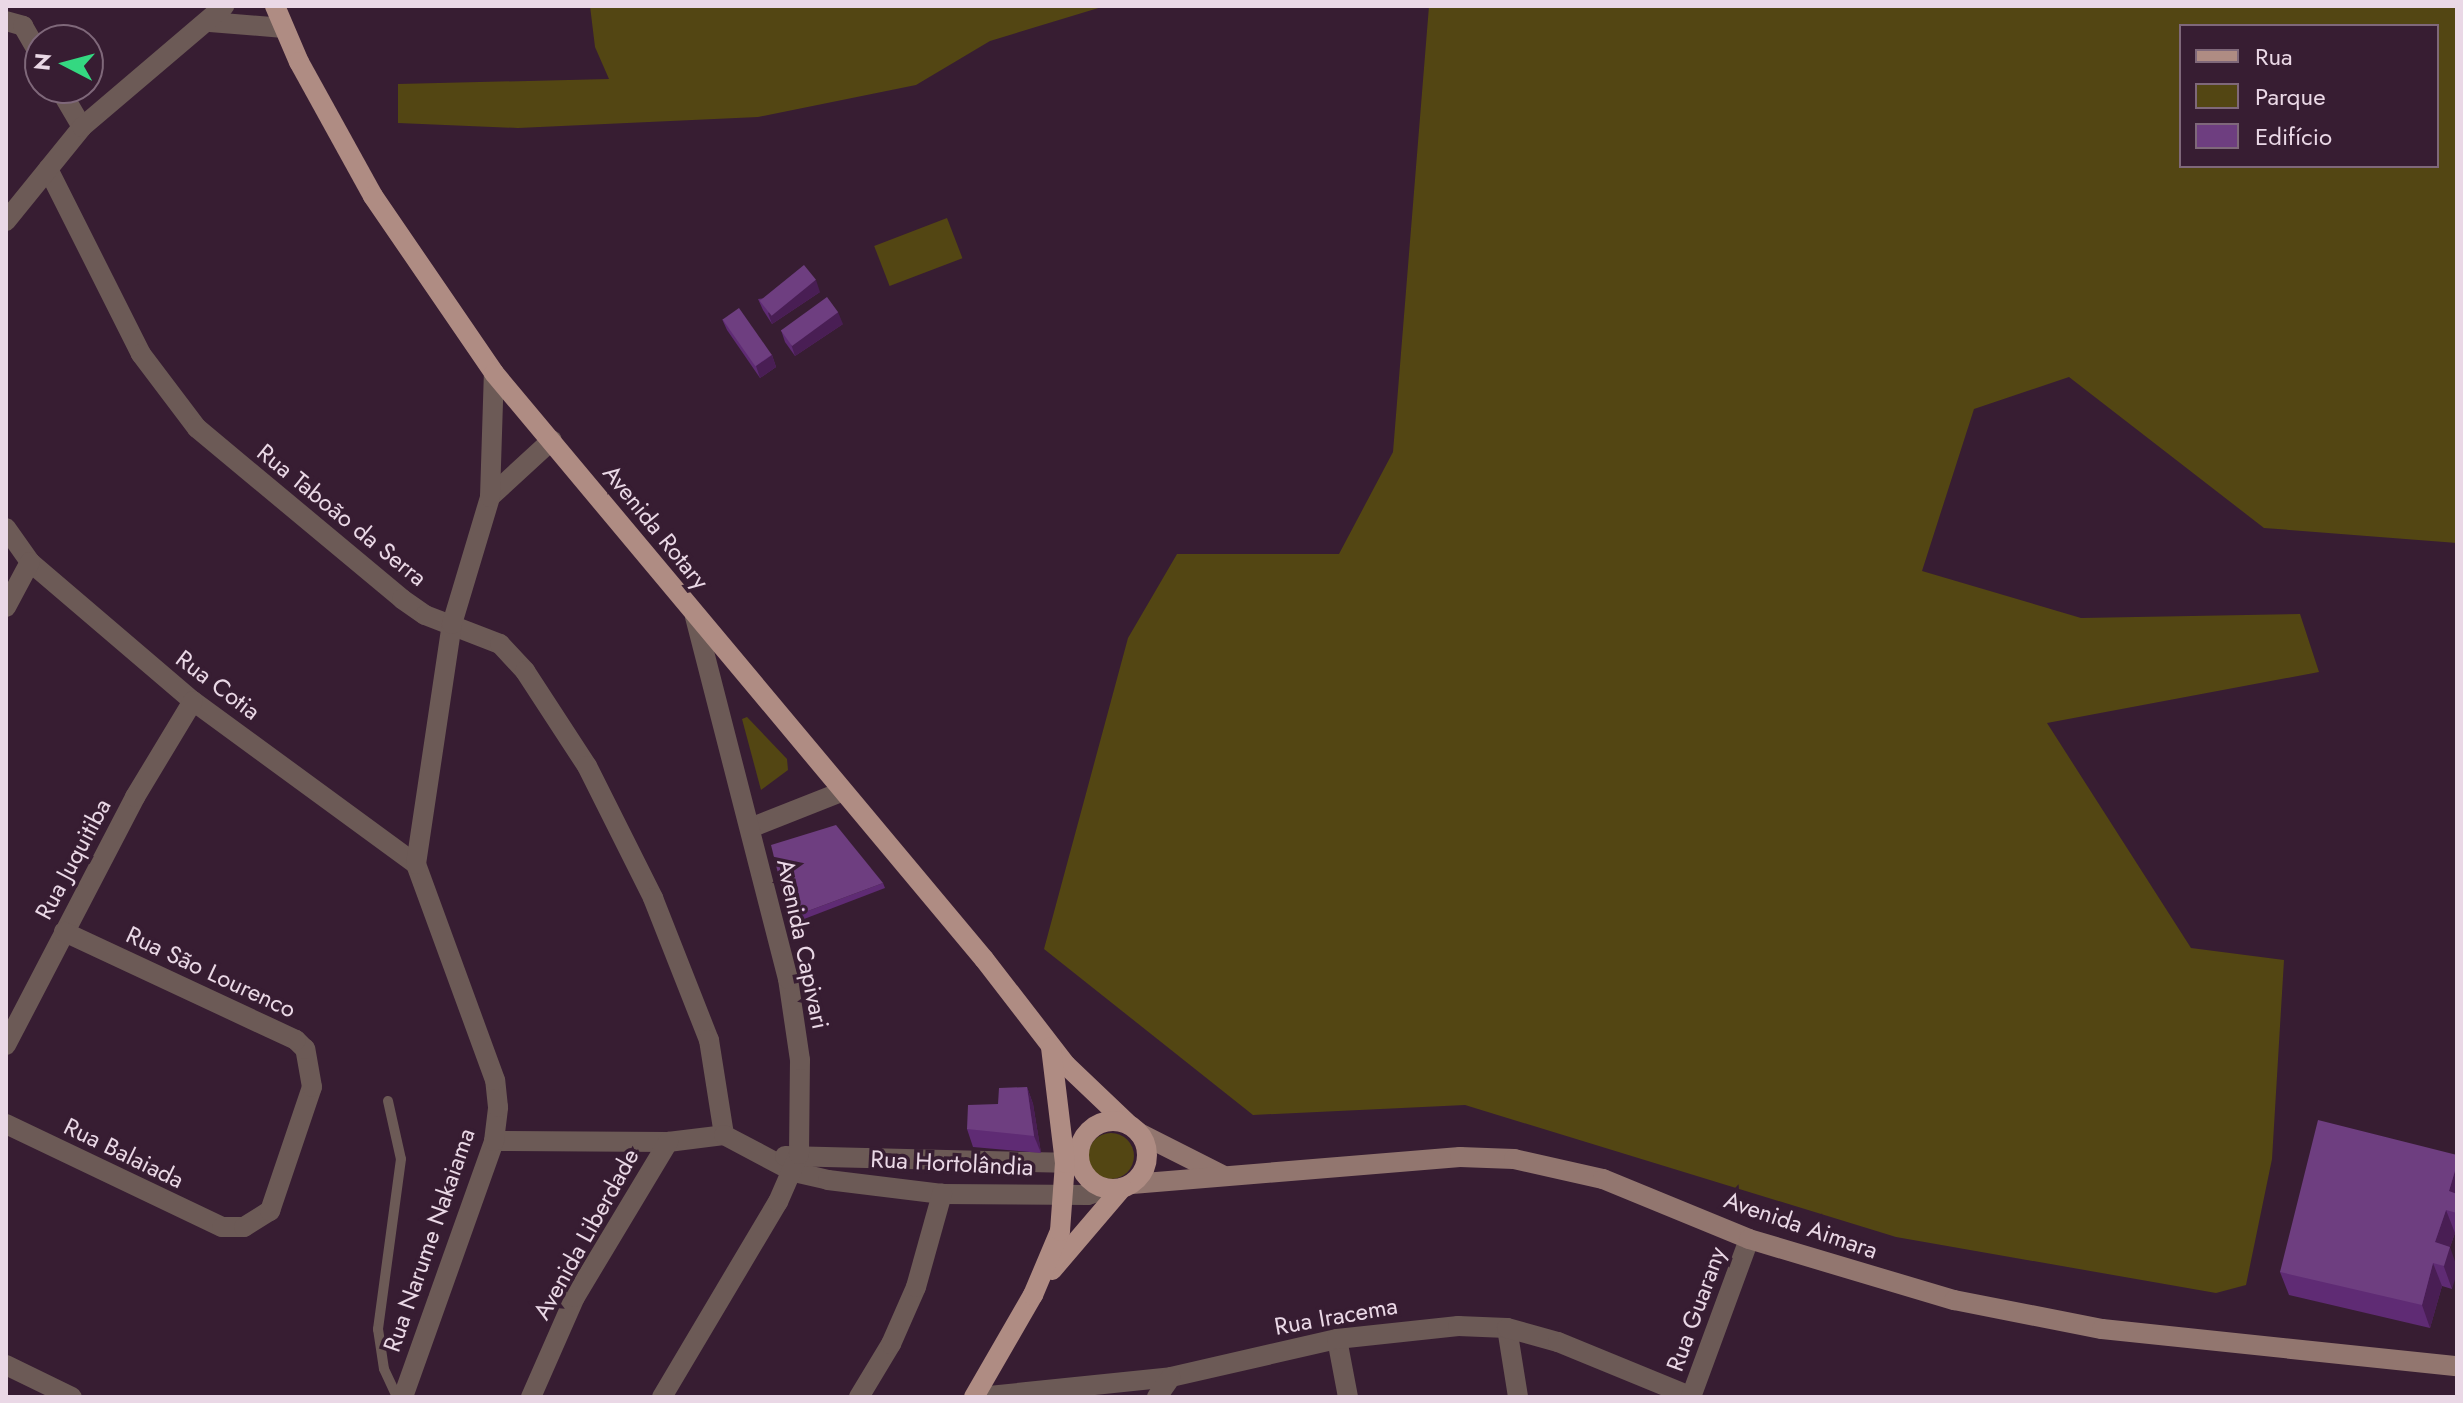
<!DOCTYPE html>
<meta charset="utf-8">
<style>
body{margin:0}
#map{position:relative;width:2463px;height:1403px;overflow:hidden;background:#371d32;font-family:Jost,sans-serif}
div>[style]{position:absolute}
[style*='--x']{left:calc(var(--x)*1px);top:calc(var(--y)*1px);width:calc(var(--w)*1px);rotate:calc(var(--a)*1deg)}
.green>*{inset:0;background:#534613;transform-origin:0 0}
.round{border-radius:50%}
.lane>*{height:10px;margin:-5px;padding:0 5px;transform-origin:5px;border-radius:5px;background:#6c5a56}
.street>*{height:20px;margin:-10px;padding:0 10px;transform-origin:10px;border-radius:10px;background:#6c5a56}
.secondary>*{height:20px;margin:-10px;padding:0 10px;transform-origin:10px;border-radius:10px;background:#92766f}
.primary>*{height:20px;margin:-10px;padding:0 10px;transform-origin:10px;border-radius:10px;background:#af8c83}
.primary>.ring{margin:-10px;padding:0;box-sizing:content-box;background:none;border:20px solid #af8c83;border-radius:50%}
.wall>*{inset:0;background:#5f2b74}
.shaded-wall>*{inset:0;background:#491e54}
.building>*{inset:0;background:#6e3e80;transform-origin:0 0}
span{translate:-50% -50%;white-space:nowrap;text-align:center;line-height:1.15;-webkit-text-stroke:7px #371d32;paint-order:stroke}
.street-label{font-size:24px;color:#ead8e6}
.frame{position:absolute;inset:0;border:8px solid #ead8e6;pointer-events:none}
.legend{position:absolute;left:2179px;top:24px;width:260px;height:144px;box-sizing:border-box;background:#371d32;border:2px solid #7f687a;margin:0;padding:10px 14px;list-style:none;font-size:24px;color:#ead8e6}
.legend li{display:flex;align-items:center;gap:16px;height:40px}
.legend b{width:40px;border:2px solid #7f687a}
.north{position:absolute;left:24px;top:24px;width:80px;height:80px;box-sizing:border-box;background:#371d32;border:2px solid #7f687a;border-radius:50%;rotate:276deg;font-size:22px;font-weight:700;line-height:32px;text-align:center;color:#ead8e6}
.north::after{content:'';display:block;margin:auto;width:28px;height:36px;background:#34d881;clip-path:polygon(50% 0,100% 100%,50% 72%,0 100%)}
</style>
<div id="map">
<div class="green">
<i style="clip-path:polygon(590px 6px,1105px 6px,990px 41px,916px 85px,758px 117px,518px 128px,398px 123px,398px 84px,609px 79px,595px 47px)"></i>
<i style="clip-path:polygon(evenodd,1429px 6px,2457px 6px,2457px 543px,2264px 528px,2069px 377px,1974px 409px,1922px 571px,2081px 618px,2300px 614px,2319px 672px,2047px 723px,2191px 948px,2284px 960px,2272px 1159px,2246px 1285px,2216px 1293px,1896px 1237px,1465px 1105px,1253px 1115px,1044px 949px,1128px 638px,1177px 554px,1339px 554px,1393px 452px,1429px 6px,2181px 26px,2437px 26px,2437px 166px,2181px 166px,2181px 26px)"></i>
<i style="left:947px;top:218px;width:43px;height:78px;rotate:69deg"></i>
<i style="clip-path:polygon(747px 717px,787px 759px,788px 770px,761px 790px,742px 719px)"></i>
<i class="round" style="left:1088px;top:1133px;width:46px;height:46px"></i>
</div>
<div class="lane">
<i style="--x:388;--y:1101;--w:59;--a:77.4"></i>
<i style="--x:401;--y:1159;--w:172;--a:97.7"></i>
<i style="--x:378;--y:1329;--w:40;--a:81.5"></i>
<i style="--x:384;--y:1369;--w:31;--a:65"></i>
</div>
<div class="street">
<i style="--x:6;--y:21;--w:18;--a:16"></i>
<i style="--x:23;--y:26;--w:34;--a:60"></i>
<i style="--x:210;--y:22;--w:74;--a:4.6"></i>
<i style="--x:59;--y:88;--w:45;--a:59.5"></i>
<i style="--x:48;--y:169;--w:207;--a:63.3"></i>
<i style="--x:141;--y:354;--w:93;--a:52.9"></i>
<i style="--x:197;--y:428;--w:267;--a:39.8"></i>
<i style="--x:402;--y:599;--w:28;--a:35"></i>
<i style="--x:425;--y:615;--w:80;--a:21.1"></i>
<i style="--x:500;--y:644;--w:37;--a:47"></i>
<i style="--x:525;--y:671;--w:113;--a:56.9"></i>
<i style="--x:587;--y:766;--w:148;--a:63.4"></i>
<i style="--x:653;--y:898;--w:153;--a:68.5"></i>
<i style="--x:709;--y:1040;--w:96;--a:81"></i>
<i style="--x:6;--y:221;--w:121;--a:-51"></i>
<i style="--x:82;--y:127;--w:187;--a:-40.4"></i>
<i style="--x:490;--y:497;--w:84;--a:-42.6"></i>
<i style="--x:6;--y:528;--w:42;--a:54.8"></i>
<i style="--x:30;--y:562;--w:214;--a:40.5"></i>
<i style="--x:193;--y:701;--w:276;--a:36.2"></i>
<i style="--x:6;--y:607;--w:51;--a:-61.9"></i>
<i style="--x:750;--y:828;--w:98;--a:-21.6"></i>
<i style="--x:6;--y:1045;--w:280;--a:-62.5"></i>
<i style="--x:135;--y:797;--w:112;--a:-58.9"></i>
<i style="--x:6;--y:1124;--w:239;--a:25.5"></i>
<i style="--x:222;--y:1227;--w:22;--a:0"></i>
<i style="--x:244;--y:1227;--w:31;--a:-32"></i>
<i style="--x:270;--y:1211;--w:131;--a:-71.3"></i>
<i style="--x:312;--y:1087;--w:39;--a:-100"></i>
<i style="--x:305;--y:1049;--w:13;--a:-135"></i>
<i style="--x:296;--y:1040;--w:256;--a:-155"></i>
<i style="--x:494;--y:1141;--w:174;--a:0.3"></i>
<i style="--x:668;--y:1142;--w:56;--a:-7.1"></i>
<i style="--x:724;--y:1135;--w:79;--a:27.9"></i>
<i style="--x:794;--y:1172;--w:35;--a:13"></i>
<i style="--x:828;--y:1180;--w:115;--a:7"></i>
<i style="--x:942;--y:1194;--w:146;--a:0.4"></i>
<i style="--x:1088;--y:1195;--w:20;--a:-18"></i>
<i style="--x:785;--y:1156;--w:280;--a:1.4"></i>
<i style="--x:1507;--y:1328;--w:70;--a:80.9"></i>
<i style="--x:1337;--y:1339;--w:59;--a:79.3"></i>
<i style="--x:6;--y:1365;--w:73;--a:25.9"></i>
<i style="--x:403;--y:1397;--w:272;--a:-70.4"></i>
<i style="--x:494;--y:1141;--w:34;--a:-83"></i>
<i style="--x:498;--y:1107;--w:27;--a:-96"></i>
<i style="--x:495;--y:1080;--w:230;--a:-110.1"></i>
<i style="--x:416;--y:864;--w:243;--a:-81.5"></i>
<i style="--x:452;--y:624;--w:133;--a:-73.3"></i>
<i style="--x:490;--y:497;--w:124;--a:-88.2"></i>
<i style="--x:531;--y:1397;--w:109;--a:-66.3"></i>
<i style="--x:575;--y:1297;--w:181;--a:-59"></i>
<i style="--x:662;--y:1397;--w:227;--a:-59.3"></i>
<i style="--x:778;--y:1202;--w:52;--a:-66.4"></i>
<i style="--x:799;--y:1154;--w:94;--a:-89.4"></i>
<i style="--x:800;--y:1060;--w:82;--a:-98.4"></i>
<i style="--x:788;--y:979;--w:374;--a:-104.4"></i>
<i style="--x:859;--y:1397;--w:62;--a:-58.9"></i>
<i style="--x:891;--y:1344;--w:62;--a:-66.3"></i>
<i style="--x:916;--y:1287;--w:97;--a:-74.4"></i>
<i style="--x:979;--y:1397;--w:193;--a:-5.9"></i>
<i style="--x:1171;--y:1377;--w:170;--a:-12.9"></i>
<i style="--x:1337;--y:1339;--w:122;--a:-6.1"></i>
<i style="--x:1458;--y:1326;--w:49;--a:2.3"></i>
<i style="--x:1507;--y:1328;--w:53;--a:15.4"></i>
<i style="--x:1558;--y:1342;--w:145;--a:22.3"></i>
<i style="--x:1157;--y:1397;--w:24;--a:-55"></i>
<i style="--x:1691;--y:1397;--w:168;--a:-69.8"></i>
</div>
<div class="secondary">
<i style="--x:1139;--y:1133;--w:93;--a:26.8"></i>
<i style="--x:1132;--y:1184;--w:329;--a:-4.7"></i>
<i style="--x:1460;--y:1157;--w:54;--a:2.1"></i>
<i style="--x:1514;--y:1159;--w:91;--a:12.7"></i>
<i style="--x:1603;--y:1179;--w:158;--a:22.3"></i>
<i style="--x:1749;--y:1239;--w:214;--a:16.6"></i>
<i style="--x:1954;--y:1300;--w:151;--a:11.1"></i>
<i style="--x:2102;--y:1329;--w:357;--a:6"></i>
</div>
<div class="primary">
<i style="--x:275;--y:6;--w:61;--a:66.8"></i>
<i style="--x:299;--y:62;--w:153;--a:61.1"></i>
<i style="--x:373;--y:196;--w:214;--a:55.6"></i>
<i style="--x:494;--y:373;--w:764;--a:50.1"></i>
<i style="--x:984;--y:959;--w:134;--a:52.3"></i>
<i style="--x:1066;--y:1065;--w:86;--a:43.6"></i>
<i class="ring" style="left:1079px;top:1121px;width:48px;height:48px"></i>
<i style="--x:1052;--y:1270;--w:108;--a:-49.5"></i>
<i style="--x:974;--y:1397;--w:118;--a:-60"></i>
<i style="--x:1033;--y:1295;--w:69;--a:-67.1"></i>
<i style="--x:1060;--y:1231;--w:68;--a:-85.8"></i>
<i style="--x:1065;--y:1163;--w:117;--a:-96.9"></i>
</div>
<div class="wall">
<i style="clip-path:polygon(820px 292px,772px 324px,763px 310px,758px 299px)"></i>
<i style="clip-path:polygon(722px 319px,772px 355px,776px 367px,760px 378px,727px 330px)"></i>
<i style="clip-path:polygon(843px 324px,795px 356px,785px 342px,781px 330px)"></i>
<i style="clip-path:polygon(883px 883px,885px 888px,791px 924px,789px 918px)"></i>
<i style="clip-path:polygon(1027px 1087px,1033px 1104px,1041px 1153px,973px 1147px,967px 1129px,998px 1104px)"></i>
<i style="clip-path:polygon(2457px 1155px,2457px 1234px,2455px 1233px,2450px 1247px,2452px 1289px,2442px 1286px,2430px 1328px,2289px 1295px,2280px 1272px)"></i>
</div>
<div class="shaded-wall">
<i style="clip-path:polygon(816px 280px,820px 292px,772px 324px,768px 313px)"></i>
<i style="clip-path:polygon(838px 312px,843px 324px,795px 356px,791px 344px)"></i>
<i style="clip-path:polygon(772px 355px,776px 367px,760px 378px,756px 366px)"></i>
<i style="clip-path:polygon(1027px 1087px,1033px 1104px,1041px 1153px,1034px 1136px)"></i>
<i style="clip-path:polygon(2457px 1164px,2457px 1212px,2449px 1191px)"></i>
<i style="clip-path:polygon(2446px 1210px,2455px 1233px,2450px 1247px,2457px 1267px,2457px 1273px,2452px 1289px,2435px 1242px)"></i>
<i style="clip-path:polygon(2433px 1263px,2442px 1286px,2430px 1328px,2422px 1305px)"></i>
</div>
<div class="building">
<i style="left:804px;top:265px;width:19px;height:57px;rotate:51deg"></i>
<i style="left:827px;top:297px;width:19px;height:57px;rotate:54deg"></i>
<i style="left:739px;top:308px;width:57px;height:20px;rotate:55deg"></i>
<i style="clip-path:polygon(836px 825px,883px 883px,789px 918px,771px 845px)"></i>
<i style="clip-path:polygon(1027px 1087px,1034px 1136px,967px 1129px,968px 1105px,998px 1104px,999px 1088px)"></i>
<i style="clip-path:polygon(2318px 1120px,2457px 1155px,2457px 1164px,2449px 1191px,2457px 1194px,2457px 1213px,2446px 1210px,2435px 1242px,2450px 1247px,2444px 1266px,2433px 1263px,2422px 1305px,2280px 1272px)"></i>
</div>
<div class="street-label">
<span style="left:342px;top:515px;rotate:39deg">Rua Taboão da Serra</span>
<span style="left:656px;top:527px;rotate:51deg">Avenida Rotary</span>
<span style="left:218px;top:685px;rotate:37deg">Rua Cotia</span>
<span style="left:73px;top:859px;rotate:-62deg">Rua Juquitiba</span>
<span style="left:803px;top:944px;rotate:78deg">Avenida Capivari</span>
<span style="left:211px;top:972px;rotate:25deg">Rua São Lourenco</span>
<span style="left:124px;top:1153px;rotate:26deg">Rua Balaiada</span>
<span style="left:952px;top:1163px;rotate:3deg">Rua Hortolândia</span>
<span style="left:1801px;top:1225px;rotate:19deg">Avenida Aimara</span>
<span style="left:586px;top:1234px;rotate:-61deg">Avenida Liberdade</span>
<span style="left:429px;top:1240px;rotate:-71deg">Rua Narume Nakaiama</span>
<span style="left:1696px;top:1309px;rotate:-70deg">Rua Guarany</span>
<span style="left:1336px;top:1316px;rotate:-10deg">Rua Iracema</span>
</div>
<div class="frame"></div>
<ul class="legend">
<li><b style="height:10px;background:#af8c83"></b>Rua</li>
<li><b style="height:22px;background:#534613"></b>Parque</li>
<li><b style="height:22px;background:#6e3e80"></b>Edifício</li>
</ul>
<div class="north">N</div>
</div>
